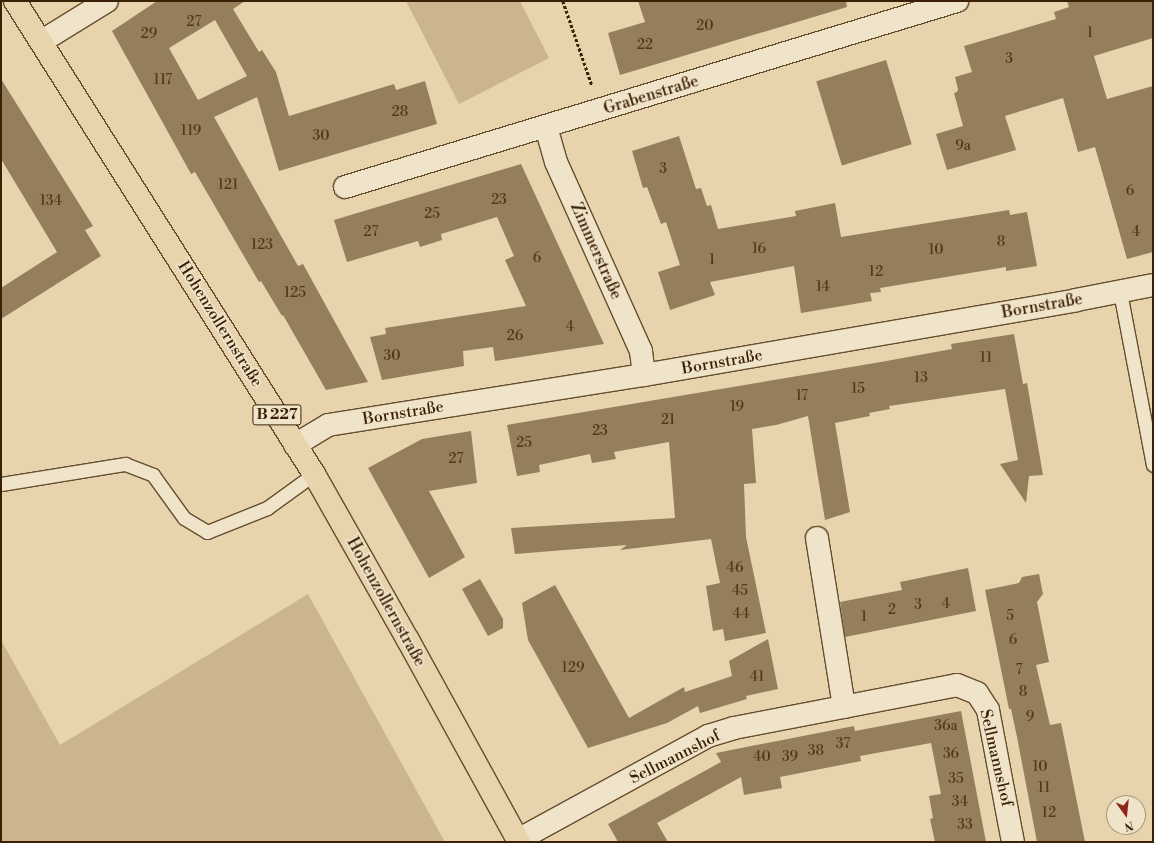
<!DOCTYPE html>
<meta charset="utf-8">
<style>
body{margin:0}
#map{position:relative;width:1154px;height:843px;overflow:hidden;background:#e7d4ac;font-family:"Libre Bodoni",serif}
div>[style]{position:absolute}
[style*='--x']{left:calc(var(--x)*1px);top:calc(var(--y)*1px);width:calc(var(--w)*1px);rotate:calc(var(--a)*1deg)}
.green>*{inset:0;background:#cab58f}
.building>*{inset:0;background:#947e5b;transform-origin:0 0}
.path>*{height:2.5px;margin-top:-1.25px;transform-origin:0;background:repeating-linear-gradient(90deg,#3a2004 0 3px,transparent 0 5px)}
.roads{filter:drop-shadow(1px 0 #654d2e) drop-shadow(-1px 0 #654d2e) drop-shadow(0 1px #654d2e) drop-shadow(0 -1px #654d2e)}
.service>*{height:13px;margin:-6.5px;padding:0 6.5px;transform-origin:6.5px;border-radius:6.5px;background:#efe3c9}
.minor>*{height:22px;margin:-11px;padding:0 11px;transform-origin:11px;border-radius:11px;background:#efe3c9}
.primary>*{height:22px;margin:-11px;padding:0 11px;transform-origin:11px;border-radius:11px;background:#e7d4ac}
span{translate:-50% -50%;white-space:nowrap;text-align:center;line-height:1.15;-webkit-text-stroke:3.5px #efe3c9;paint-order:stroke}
.number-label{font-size:14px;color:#50381a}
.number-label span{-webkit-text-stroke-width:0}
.shield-label span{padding:1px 3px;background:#efe3c9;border:1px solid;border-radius:3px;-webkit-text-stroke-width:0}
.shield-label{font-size:15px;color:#3a2004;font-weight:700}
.street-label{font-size:16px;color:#3a2004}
.frame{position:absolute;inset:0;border:2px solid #3a2004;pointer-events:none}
.north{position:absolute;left:1106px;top:795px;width:40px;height:40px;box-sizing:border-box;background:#efe3c9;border:1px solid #a7957a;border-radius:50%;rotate:165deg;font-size:11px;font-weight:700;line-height:16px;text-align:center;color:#3a2004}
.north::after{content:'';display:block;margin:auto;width:14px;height:18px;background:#8f2418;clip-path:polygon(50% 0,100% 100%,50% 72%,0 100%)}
</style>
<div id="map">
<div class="green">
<i style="clip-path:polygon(406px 1px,520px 1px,549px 58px,459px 104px)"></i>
<i style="clip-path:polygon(308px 594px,445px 842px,1px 842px,1px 640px,60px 745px)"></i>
</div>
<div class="building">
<i style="clip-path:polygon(evenodd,157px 1px,245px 1px,233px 9px,259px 52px,262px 50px,276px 72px,289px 116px,394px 84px,396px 90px,425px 81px,437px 124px,279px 171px,257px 97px,214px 117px,298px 266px,303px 264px,368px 382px,326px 390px,283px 315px,282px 316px,261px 281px,259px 282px,195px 172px,191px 174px,174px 143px,112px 31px,157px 1px,215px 20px,247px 76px,198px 100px,169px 48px,215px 20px)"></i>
<i style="clip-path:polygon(638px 1px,846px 1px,847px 7px,620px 75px,608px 33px,645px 22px)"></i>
<i style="clip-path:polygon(1067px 1px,1153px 1px,1153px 38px,1094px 56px,1107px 99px,1153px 86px,1153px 252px,1127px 259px,1095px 147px,1078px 152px,1063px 98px,1005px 116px,1016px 150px,947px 170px,936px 134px,963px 126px,954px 93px,957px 92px,958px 89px,955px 77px,972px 72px,964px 46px,1056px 19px,1054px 12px,1069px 7px)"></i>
<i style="left:886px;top:60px;width:88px;height:73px;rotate:73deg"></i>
<i style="clip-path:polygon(1px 79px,93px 226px,85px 230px,101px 256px,1px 319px,1px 288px,57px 252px,1px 159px)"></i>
<i style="clip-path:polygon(679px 136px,696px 189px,701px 188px,707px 206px,711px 205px,718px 229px,796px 216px,795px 211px,835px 203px,841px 237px,1009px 210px,1010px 215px,1027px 212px,1037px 266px,1006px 271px,1006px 267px,880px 288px,881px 292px,870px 293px,872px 301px,801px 313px,794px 266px,710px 282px,715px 295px,670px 310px,658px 272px,680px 265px,666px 222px,661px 224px,647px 187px,643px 188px,632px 151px)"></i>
<i style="clip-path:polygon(521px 164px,604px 344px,495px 361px,493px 347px,463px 351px,464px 366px,382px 380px,370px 337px,386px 334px,385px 328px,526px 306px,505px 260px,514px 256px,497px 217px,441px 234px,442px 240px,420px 247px,418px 241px,347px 262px,334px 220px)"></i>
<i style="clip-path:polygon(1014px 334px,1023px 384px,1027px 383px,1043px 475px,1029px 476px,1026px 503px,1000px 464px,1018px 460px,1005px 389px,889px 406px,890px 409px,869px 413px,870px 416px,835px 423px,850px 512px,825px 520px,808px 416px,776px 425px,752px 429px,756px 483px,744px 484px,746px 537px,766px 633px,725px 641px,723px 629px,713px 631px,706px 586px,720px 583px,711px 539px,620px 550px,627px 545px,515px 554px,511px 528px,675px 518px,669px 442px,614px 452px,616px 459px,592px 463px,590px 454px,539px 465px,540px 472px,517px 476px,507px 425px,881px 362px,952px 349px,951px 344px)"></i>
<i style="clip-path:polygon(471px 431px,477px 483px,429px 491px,465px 557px,429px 578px,368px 468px,422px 439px)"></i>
<i style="clip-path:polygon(968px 568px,976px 611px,845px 637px,840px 602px,902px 590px,900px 582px)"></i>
<i style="clip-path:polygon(1039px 574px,1043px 594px,1037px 602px,1049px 662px,1036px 665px,1050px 725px,1061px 723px,1085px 842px,1037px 842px,1017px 737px,1011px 709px,1009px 709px,985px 590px,1019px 583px,1022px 577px)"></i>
<i style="clip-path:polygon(480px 579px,503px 619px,503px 628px,488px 636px,462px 589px)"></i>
<i style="clip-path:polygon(555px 585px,629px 718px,684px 687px,685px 692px,732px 676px,729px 661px,768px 639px,778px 689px,746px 696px,747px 699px,700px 713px,698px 706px,667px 723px,588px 748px,528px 640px,522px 603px)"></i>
<i style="clip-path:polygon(961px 711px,986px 842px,935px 842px,930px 819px,933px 818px,929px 796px,941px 794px,931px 743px,860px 756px,861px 761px,780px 777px,782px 788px,744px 795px,741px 777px,657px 823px,668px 842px,618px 842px,608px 824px,721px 762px,716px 753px,854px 726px,855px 731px)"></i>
</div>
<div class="path">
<i style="--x:563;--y:1;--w:89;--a:71"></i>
</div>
<div class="roads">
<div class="service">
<i style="--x:1120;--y:292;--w:176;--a:79.2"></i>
<i style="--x:1;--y:484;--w:126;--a:-9.2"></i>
<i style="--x:125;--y:464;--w:30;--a:21"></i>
<i style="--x:153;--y:475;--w:53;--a:54.2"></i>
<i style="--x:184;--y:518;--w:27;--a:31"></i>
<i style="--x:207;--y:532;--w:65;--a:-21.8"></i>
<i style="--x:267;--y:508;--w:58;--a:-35.9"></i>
</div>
<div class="minor">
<i style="--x:42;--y:41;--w:76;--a:-31.6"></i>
<i style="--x:546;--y:127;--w:36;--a:74"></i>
<i style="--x:556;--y:162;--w:207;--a:65.8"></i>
<i style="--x:641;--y:351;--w:24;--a:83"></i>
<i style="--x:345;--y:187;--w:640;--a:-16.91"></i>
<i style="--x:295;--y:445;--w:39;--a:-31"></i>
<i style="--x:328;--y:425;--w:320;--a:-9"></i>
<i style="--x:644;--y:375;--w:438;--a:-9.8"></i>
<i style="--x:1076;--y:300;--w:78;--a:-11"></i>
<i style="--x:817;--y:538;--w:171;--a:80.9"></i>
<i style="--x:518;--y:840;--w:217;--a:-28.7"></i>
<i style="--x:708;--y:736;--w:27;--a:-17"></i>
<i style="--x:734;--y:728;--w:227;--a:-10.9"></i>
<i style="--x:957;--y:685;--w:22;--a:22"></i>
<i style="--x:977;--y:693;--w:20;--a:57"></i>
<i style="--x:988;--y:710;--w:134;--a:79.3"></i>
</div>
<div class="primary">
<i style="--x:15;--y:1;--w:560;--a:57.7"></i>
<i style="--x:314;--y:474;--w:191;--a:60.5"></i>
<i style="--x:408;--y:640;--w:230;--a:61.2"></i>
</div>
</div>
<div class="number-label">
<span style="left:194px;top:22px">27</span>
<span style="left:705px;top:26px">20</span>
<span style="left:1090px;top:33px">1</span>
<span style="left:149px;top:34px">29</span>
<span style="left:645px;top:45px">22</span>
<span style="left:1009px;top:59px">3</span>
<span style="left:163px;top:80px">117</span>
<span style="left:400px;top:112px">28</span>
<span style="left:191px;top:131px">119</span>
<span style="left:321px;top:136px">30</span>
<span style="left:963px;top:146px">9a</span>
<span style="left:663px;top:169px">3</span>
<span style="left:228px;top:185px">121</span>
<span style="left:1130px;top:191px">6</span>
<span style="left:499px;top:200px">23</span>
<span style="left:51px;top:201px">134</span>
<span style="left:432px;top:214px">25</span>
<span style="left:371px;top:232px">27</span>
<span style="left:1136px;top:232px">4</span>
<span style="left:1001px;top:242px">8</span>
<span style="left:262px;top:245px">123</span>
<span style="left:759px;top:249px">16</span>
<span style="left:936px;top:250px">10</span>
<span style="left:537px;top:258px">6</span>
<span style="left:712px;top:260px">1</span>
<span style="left:876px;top:272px">12</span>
<span style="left:823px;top:287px">14</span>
<span style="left:295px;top:293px">125</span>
<span style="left:570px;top:327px">4</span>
<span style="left:515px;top:336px">26</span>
<span style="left:392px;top:356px">30</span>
<span style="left:986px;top:358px">11</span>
<span style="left:921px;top:378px">13</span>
<span style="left:858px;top:389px">15</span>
<span style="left:802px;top:396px">17</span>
<span style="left:737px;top:407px">19</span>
<span style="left:668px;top:420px">21</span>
<span style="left:600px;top:431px">23</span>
<span style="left:524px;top:443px">25</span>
<span style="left:456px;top:459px">27</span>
<span style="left:735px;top:568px">46</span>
<span style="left:740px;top:591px">45</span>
<span style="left:946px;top:604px">4</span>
<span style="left:918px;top:605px">3</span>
<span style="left:892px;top:610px">2</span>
<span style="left:741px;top:614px">44</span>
<span style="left:1010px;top:616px">5</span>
<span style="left:864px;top:617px">1</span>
<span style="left:1013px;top:640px">6</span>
<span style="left:573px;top:668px">129</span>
<span style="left:1019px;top:670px">7</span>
<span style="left:757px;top:677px">41</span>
<span style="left:1023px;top:692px">8</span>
<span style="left:1030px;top:717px">9</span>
<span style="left:946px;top:726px">36a</span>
<span style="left:843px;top:744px">37</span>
<span style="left:816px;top:751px">38</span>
<span style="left:951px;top:754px">36</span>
<span style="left:762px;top:757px">40</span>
<span style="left:790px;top:757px">39</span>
<span style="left:1040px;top:767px">10</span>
<span style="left:956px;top:779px">35</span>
<span style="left:1044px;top:788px">11</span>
<span style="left:960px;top:802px">34</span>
<span style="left:1049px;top:813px">12</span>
<span style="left:965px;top:825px">33</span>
</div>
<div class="shield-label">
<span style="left:277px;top:415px">B 227</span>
</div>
<div class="street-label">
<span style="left:651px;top:95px;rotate:-17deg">Grabenstraße</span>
<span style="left:596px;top:251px;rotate:66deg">Zimmerstraße</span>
<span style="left:1042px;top:306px;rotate:-10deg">Bornstraße</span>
<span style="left:220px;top:324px;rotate:58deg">Hohenzollernstraße</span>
<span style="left:722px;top:362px;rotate:-10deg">Bornstraße</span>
<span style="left:403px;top:413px;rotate:-9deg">Bornstraße</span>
<span style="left:386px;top:602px;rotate:61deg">Hohenzollernstraße</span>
<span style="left:675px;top:757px;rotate:-27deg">Sellmannshof</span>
<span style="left:996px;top:758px;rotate:77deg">Sellmannshof</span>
</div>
<div class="frame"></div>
<div class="north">N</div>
</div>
